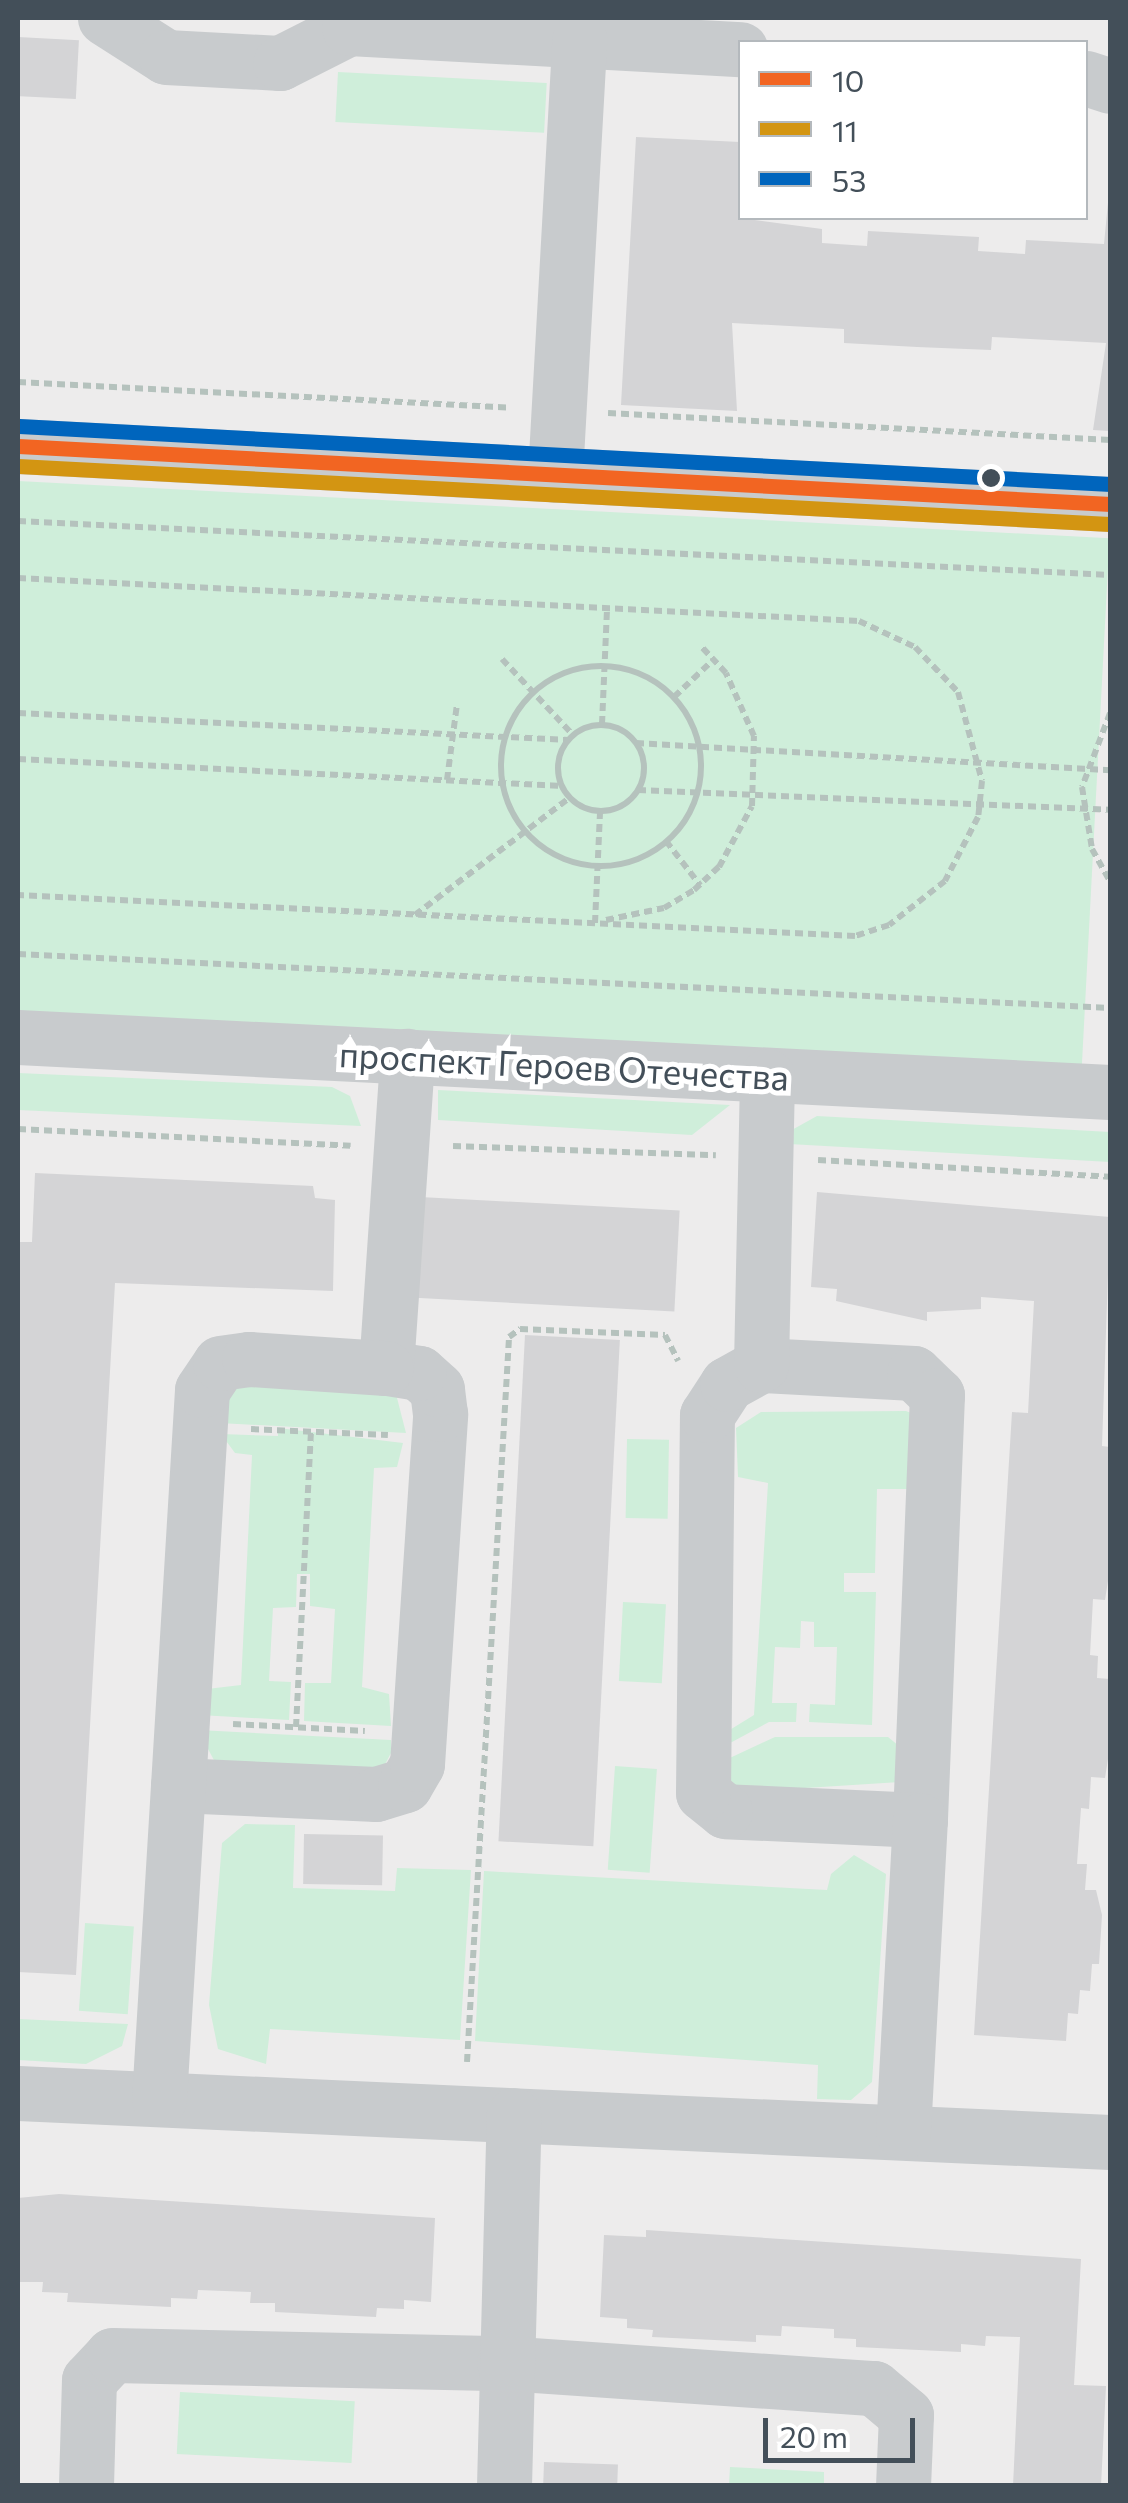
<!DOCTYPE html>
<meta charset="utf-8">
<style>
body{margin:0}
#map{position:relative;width:1128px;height:2503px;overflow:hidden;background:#edecec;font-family:Commissioner,sans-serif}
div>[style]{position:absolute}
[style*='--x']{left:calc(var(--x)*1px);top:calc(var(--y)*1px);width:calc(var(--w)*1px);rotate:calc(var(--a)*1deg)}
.green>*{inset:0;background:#cfeeda;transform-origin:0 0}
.building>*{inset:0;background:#d4d4d6;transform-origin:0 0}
.path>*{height:6px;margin-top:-3px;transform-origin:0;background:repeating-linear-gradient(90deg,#b5c2bd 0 8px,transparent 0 13px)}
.path>.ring{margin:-3px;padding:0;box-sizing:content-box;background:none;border:6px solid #b5c2bd;border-radius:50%}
.minor>*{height:55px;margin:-27.5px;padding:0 27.5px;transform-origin:27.5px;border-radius:27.5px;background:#c8cbcd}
.bus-1>*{height:15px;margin:-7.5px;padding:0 7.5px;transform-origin:7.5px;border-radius:7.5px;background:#f26522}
.bus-2>*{height:15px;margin:-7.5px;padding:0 7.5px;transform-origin:7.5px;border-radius:7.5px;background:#d39512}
.bus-3>*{height:15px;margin:-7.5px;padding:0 7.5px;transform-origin:7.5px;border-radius:7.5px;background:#0065bd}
.dots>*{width:28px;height:28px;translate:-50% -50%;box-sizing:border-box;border:5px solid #fff;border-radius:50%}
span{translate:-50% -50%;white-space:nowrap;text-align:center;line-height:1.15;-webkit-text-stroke:10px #fff;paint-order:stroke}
.street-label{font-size:35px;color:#434f59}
.frame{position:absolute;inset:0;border:20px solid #434f59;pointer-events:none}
.legend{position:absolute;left:738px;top:40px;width:350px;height:180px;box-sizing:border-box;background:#fff;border:2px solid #b4b9bd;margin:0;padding:12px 18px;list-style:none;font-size:30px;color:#434f59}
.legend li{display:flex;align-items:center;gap:20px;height:50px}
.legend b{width:50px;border:2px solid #b4b9bd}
.scale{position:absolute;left:763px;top:2418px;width:152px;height:45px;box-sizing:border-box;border:5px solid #434f59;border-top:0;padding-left:12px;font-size:30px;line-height:35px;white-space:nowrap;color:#434f59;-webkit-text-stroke:8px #fff;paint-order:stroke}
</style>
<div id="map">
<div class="green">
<i style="left:338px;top:72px;width:209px;height:50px;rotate:3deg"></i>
<i style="left:18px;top:481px;width:1093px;height:537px;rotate:3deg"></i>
<i style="clip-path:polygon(18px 1073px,332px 1087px,350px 1096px,361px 1126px,18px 1110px)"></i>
<i style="clip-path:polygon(438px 1090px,730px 1105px,692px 1135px,438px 1120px)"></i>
<i style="clip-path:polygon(817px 1116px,1110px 1132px,1110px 1162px,789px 1144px,790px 1131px)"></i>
<i style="clip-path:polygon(242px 1384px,396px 1394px,406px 1433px,219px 1423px,222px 1399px)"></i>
<i style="clip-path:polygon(906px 1411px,919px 1416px,912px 1489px,877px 1489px,875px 1573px,844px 1573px,844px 1592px,876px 1592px,872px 1725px,809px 1722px,810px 1704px,835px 1705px,837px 1647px,814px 1647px,814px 1622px,801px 1621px,800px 1648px,775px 1647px,772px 1703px,797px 1703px,796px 1722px,769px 1722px,719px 1749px,728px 1731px,754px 1715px,768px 1483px,738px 1477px,736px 1428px,761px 1412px)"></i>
<i style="clip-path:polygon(278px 1428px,403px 1443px,397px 1467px,374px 1468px,362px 1687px,389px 1694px,391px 1726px,304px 1721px,305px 1683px,331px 1683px,335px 1609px,310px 1606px,310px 1574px,297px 1574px,296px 1607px,273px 1608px,269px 1681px,291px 1682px,289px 1720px,200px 1715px,207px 1689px,241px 1685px,252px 1455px,235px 1453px,221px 1434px,278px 1436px)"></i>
<i style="left:627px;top:1439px;width:42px;height:79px;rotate:1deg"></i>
<i style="left:623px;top:1602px;width:43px;height:79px;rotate:3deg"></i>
<i style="clip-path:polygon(198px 1730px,391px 1740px,391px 1753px,383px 1768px,216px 1764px)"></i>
<i style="clip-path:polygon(775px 1737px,888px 1737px,899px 1746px,900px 1782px,740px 1792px,717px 1764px)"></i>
<i style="left:615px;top:1766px;width:42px;height:104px;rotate:4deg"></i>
<i style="clip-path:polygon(245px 1824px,295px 1825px,293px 1888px,395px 1891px,397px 1868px,471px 1870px,460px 2040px,270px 2029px,266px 2064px,218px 2049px,209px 2005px,222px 1843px)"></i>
<i style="clip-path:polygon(854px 1855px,886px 1874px,872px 2082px,851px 2100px,817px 2099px,818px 2065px,475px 2041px,484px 1871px,827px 1890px,831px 1874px)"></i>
<i style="left:85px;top:1923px;width:49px;height:88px;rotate:4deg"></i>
<i style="clip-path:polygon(18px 2019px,128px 2024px,122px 2046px,86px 2064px,18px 2060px)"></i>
<i style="left:180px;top:2392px;width:175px;height:62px;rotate:3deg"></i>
<i style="clip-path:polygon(730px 2467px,824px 2472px,824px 2485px,729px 2485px)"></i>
</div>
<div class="building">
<i style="left:18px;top:37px;width:61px;height:59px;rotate:3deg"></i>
<i style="clip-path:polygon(636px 137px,740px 142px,740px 218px,822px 229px,822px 243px,867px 246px,868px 231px,979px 237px,978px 251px,1025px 254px,1026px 240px,1104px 244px,1110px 182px,1110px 431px,1093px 430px,1106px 343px,992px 337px,991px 350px,917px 347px,844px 343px,844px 329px,732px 323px,737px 411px,621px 405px)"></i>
<i style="clip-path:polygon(35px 1173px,313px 1186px,315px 1198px,335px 1200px,333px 1291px,115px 1283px,76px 1975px,18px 1972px,18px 1264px,19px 1242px,32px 1242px)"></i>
<i style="clip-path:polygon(817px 1192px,1110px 1217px,1102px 1446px,1110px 1447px,1110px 1568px,1105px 1600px,1093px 1599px,1090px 1655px,1098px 1656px,1097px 1678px,1110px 1679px,1110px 1746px,1105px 1778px,1091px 1777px,1089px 1809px,1081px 1808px,1077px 1864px,1087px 1864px,1085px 1890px,1096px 1890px,1102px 1915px,1099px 1964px,1092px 1964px,1090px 1991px,1080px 1990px,1078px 2014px,1068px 2013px,1066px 2041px,974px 2035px,1012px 1412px,1028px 1413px,1034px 1301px,981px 1297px,981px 1309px,927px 1312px,927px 1321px,836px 1301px,837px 1289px,811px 1287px)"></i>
<i style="left:420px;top:1197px;width:260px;height:101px;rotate:3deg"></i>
<i style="left:525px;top:1335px;width:95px;height:507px;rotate:3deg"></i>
<i style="left:304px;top:1834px;width:79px;height:50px;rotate:1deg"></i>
<i style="clip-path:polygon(59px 2194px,435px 2218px,431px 2302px,404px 2300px,404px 2309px,377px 2308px,376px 2317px,275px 2312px,275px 2303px,250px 2303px,251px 2292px,198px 2290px,197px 2299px,171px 2298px,171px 2307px,67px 2302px,68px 2293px,42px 2292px,43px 2282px,18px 2282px,18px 2198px)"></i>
<i style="clip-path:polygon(646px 2230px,1081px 2259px,1074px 2385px,1106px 2386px,1101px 2486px,1013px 2486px,1020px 2337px,986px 2336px,985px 2346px,961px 2344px,961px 2352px,856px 2347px,856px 2339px,834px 2338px,834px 2329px,782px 2326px,781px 2336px,756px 2335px,756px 2342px,652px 2337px,653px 2330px,627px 2328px,627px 2319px,600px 2317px,604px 2235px,646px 2237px)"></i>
<i style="left:544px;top:2462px;width:74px;height:24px;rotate:2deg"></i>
</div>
<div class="path">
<i style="--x:18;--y:382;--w:489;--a:3"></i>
<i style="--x:608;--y:413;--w:503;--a:3.08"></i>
<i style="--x:18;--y:521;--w:1093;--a:2.83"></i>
<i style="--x:18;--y:578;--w:842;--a:2.93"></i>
<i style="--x:859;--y:621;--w:62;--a:24.9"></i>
<i style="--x:915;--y:647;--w:62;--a:46.3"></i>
<i style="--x:958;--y:692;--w:92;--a:74.9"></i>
<i style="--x:982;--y:781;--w:36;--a:96"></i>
<i style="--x:978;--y:817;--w:72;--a:117.3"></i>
<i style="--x:945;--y:881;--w:71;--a:141.8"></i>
<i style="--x:889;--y:925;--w:36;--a:162"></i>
<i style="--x:855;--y:936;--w:838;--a:-177.2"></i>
<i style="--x:502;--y:659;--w:104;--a:46.9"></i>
<i class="ring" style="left:501px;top:666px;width:194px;height:194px"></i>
<i style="--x:674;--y:697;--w:54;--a:-43.5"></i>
<i style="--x:18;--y:713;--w:552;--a:2.81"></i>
<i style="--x:1110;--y:713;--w:79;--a:110.7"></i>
<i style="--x:1082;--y:787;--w:63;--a:80.8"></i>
<i style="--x:1092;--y:849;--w:37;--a:61"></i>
<i style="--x:602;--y:724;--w:116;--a:-87.5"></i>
<i class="ring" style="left:558px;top:725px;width:80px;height:80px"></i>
<i style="--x:636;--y:743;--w:475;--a:3.3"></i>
<i style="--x:18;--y:759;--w:545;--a:2.84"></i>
<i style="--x:447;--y:780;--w:77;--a:-82.5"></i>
<i style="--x:638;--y:790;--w:472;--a:2.4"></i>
<i style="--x:666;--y:841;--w:56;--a:52.3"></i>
<i style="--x:415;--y:915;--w:193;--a:-37.2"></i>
<i style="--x:606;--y:920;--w:59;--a:-11.7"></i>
<i style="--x:664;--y:908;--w:35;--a:-31"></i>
<i style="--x:694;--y:890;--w:34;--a:-43"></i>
<i style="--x:719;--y:867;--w:69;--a:-61.6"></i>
<i style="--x:752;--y:806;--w:70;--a:-88.4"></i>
<i style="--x:754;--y:736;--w:69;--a:-114"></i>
<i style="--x:726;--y:673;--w:35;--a:-133"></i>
<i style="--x:595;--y:923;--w:111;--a:-87.4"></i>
<i style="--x:18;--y:954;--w:1093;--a:2.83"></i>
<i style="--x:18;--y:1129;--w:333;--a:2.9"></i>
<i style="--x:453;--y:1146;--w:263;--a:2"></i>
<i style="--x:818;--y:1160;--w:292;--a:3.3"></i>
<i style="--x:251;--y:1429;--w:137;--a:2.5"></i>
<i style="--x:233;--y:1724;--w:132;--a:3"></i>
<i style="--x:296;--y:1727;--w:295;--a:-87.1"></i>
<i style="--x:467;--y:2062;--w:726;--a:-86.68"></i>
<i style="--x:509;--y:1337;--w:14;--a:-36"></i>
<i style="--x:520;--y:1329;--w:145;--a:2.4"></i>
<i style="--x:665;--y:1335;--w:29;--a:63"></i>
</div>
<div class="minor">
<i style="--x:105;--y:18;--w:72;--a:32.6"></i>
<i style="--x:166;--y:57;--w:114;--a:3"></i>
<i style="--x:280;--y:63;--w:77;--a:-26.9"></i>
<i style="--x:349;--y:28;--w:392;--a:3.1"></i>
<i style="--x:1086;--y:78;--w:25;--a:18"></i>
<i style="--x:18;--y:446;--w:1094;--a:3.04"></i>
<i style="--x:555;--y:475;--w:436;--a:-86.8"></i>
<i style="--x:18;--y:1037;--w:1093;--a:2.88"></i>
<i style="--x:761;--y:1365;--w:153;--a:3"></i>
<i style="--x:914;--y:1373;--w:32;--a:44"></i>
<i style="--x:937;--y:1395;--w:425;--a:92.3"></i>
<i style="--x:920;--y:1820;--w:195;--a:-177.4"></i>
<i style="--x:725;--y:1811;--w:28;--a:-141"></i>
<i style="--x:703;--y:1793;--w:378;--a:-89.4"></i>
<i style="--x:707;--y:1415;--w:37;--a:-57"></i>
<i style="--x:727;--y:1384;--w:39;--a:-29"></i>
<i style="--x:761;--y:1365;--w:289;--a:-88.8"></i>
<i style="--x:178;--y:1785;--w:198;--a:2.6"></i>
<i style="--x:376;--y:1794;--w:30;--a:-17"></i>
<i style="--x:405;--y:1785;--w:24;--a:-60"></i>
<i style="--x:417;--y:1764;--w:351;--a:-86.2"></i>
<i style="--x:440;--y:1414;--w:25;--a:-97"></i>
<i style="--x:437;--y:1389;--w:24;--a:-138"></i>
<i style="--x:419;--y:1373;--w:33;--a:-171"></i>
<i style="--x:386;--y:1368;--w:313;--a:-86.1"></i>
<i style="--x:18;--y:2093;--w:1093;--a:2.57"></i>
<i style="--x:159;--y:2099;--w:710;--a:-86.53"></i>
<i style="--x:202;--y:1390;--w:32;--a:-56"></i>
<i style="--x:220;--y:1363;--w:29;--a:-8"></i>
<i style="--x:249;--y:1359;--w:137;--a:3.8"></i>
<i style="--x:903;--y:2132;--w:312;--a:-86.9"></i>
<i style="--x:86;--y:2486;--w:106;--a:-88.4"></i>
<i style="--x:89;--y:2380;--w:34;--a:-47"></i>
<i style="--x:112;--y:2355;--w:392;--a:1.2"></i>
<i style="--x:504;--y:2363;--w:371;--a:3.9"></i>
<i style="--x:874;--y:2388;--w:42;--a:40.2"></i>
<i style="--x:906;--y:2415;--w:71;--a:92.4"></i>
<i style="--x:504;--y:2486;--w:371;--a:-88.5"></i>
</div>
<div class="bus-1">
<i style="--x:18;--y:446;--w:1094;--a:3.04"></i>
</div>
<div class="bus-2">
<i style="--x:18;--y:466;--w:1093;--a:3.04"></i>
</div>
<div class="bus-3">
<i style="--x:19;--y:426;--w:1093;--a:3.04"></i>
</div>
<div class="dots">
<i style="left:991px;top:478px;background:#434f59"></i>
</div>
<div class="street-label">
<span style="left:564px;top:1065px;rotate:3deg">проспект Героев Отечества</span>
</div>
<div class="frame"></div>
<ul class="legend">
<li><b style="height:12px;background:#f26522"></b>10</li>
<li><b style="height:12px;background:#d39512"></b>11</li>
<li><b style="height:12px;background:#0065bd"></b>53</li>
</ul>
<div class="scale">20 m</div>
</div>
